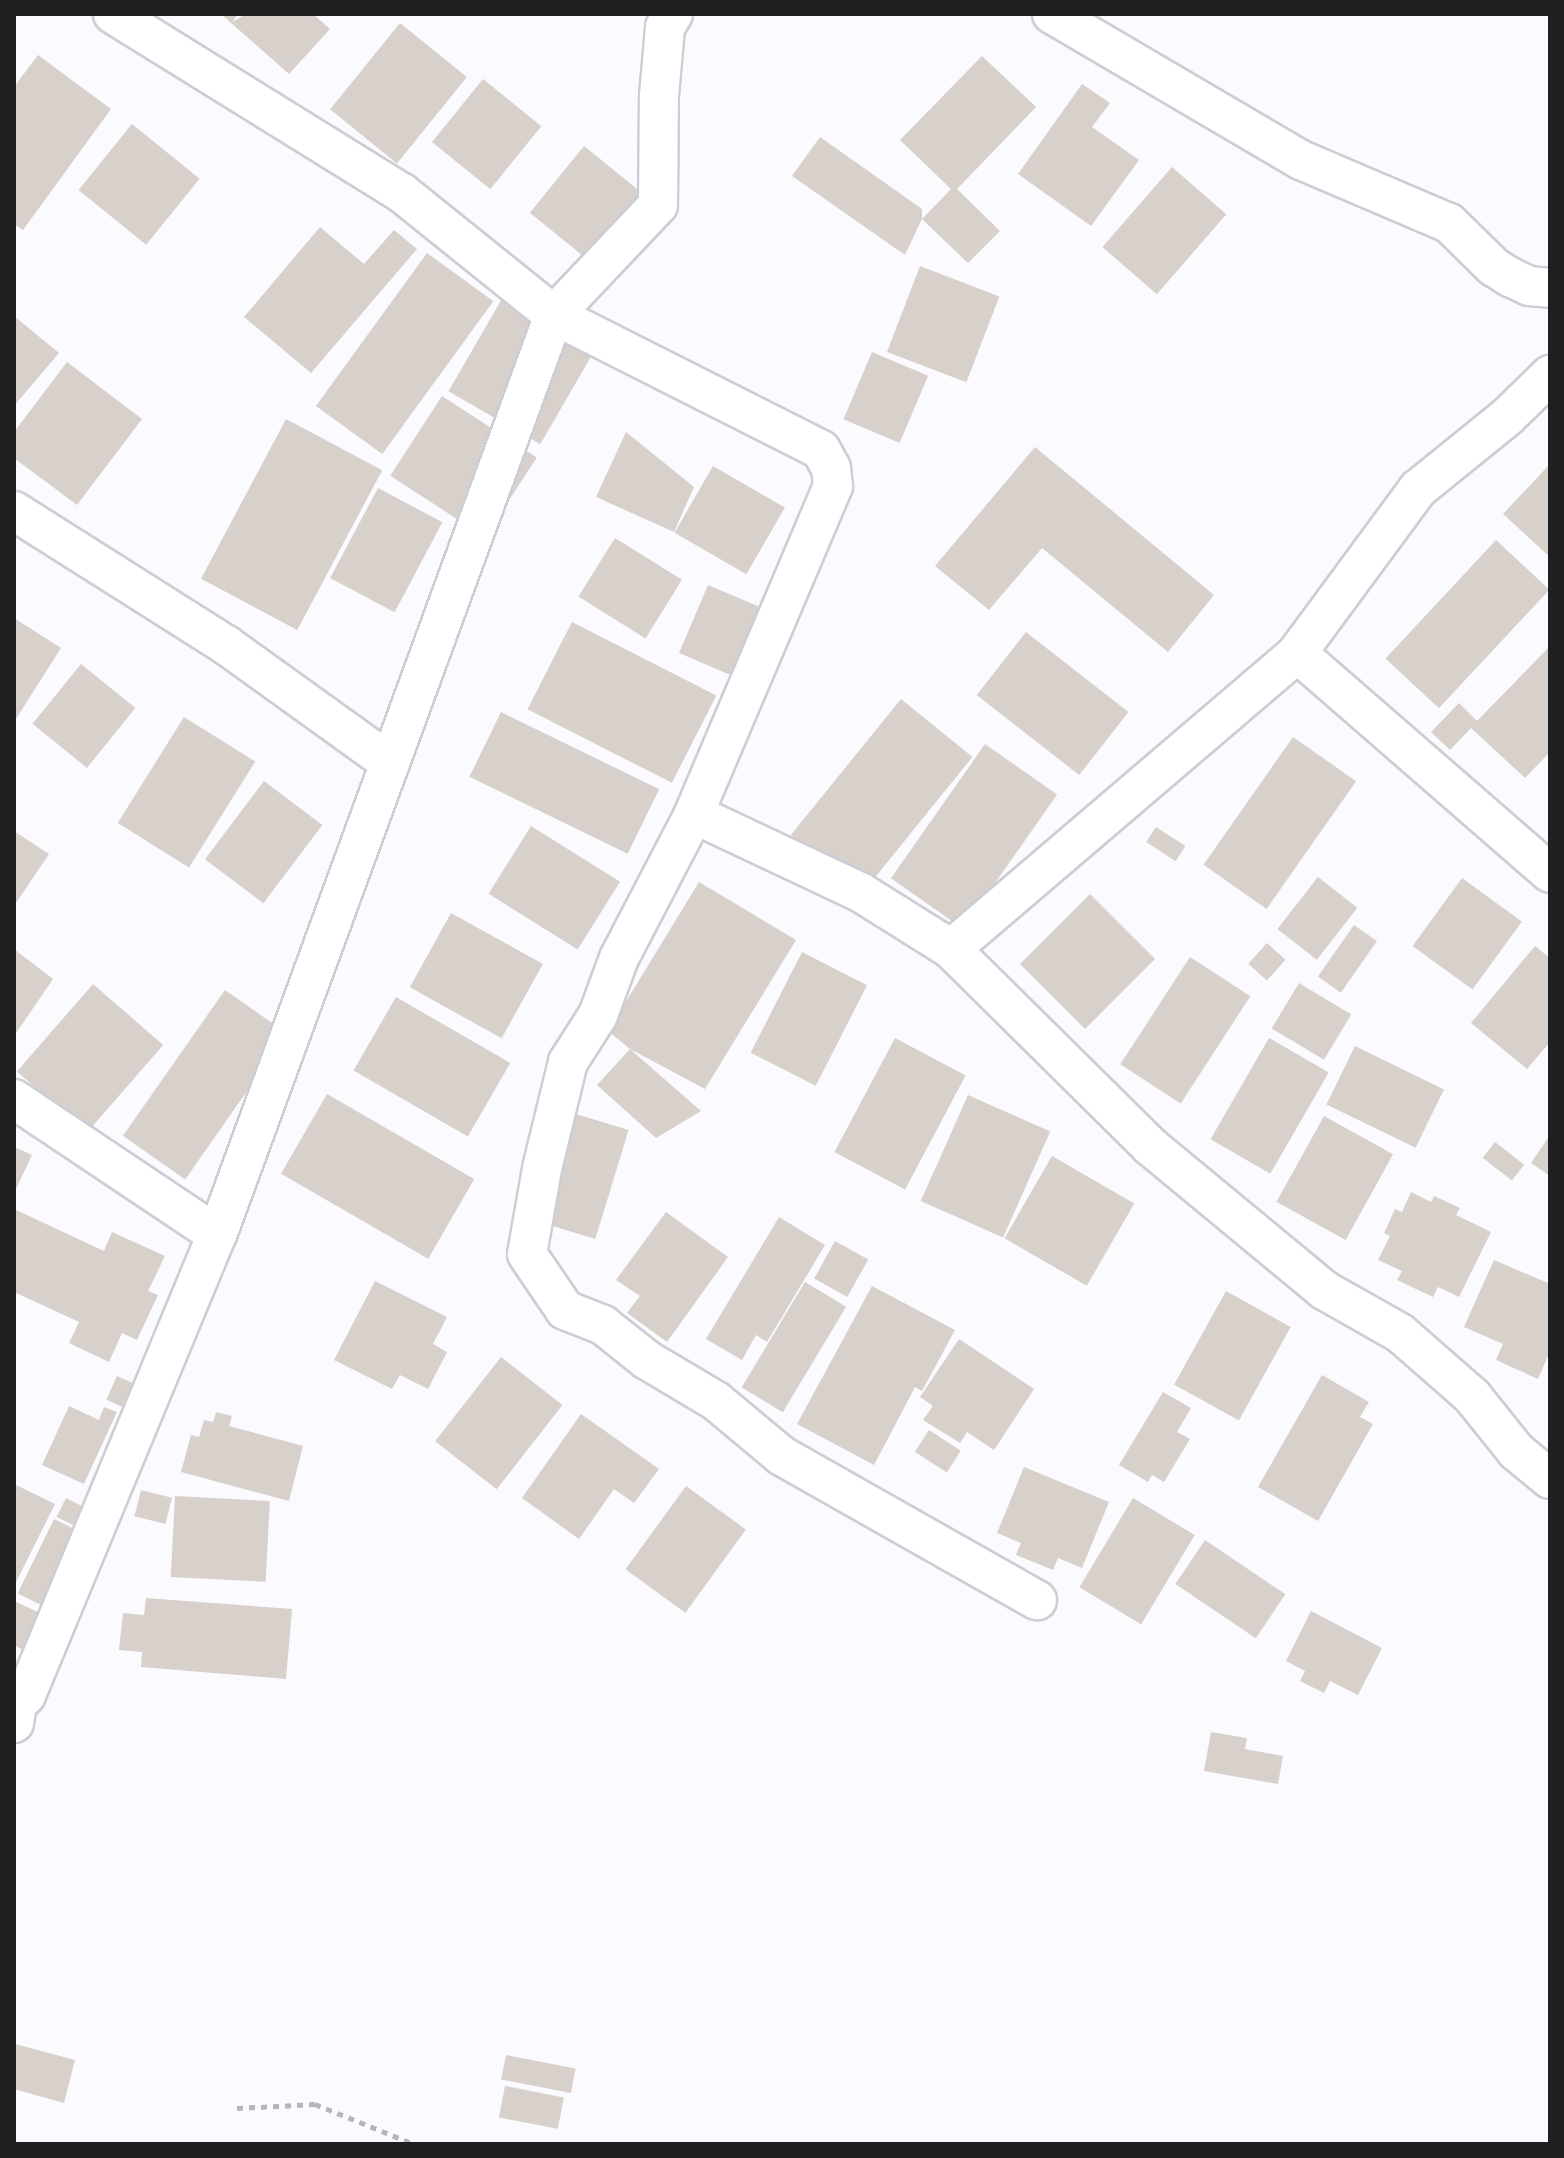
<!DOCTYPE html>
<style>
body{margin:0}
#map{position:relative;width:1564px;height:2158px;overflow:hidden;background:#fafaff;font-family:"Fira Sans",sans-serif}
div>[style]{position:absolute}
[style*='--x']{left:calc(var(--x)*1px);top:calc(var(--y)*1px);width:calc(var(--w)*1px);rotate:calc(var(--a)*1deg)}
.building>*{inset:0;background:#d8d0cb;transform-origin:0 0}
.path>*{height:5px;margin-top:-2.5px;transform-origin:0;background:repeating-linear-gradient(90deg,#b6b6ba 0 6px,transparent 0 12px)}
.roads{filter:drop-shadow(2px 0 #cdcdd5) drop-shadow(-2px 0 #cdcdd5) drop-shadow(0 2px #cdcdd5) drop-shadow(0 -2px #cdcdd5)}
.street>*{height:38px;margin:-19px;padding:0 19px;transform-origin:19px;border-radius:19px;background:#fff}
span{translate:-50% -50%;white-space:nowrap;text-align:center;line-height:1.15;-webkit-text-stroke:7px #fff;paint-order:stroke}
.frame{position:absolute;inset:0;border:16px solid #1f1f22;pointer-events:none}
</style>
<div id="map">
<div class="building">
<i style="clip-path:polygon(221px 14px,238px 14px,232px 22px,246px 14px,313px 14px,330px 29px,289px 74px)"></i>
<i style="left:400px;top:23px;width:86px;height:111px;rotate:39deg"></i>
<i style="clip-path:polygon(38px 55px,111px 109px,23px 230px,14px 224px,14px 87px)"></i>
<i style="clip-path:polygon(982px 56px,1036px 107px,957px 189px,1000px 231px,968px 263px,922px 219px,905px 255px,792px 176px,820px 137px,922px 209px,922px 219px,951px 189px,900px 140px)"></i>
<i style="left:483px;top:79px;width:75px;height:81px;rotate:39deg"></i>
<i style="clip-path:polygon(1082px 84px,1110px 103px,1092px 127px,1139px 160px,1091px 226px,1018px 174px)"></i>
<i style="left:132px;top:124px;width:87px;height:85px;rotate:39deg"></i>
<i style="left:584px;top:146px;width:95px;height:86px;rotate:39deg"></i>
<i style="left:1172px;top:167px;width:72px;height:106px;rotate:41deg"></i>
<i style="clip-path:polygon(320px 227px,364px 264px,394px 230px,417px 249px,311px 373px,244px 317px)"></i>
<i style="left:427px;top:253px;width:82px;height:189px;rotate:36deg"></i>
<i style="left:920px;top:266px;width:85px;height:92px;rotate:21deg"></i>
<i style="left:507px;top:290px;width:106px;height:117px;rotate:30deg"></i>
<i style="clip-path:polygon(14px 316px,59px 353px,14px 406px)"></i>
<i style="left:872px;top:352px;width:61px;height:73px;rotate:23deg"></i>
<i style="clip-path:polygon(67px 362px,142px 419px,77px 505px,14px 458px,14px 432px)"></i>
<i style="left:442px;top:396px;width:113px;height:95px;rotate:33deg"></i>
<i style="left:286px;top:419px;width:109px;height:181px;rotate:28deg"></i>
<i style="clip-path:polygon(626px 432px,694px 487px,674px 532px,596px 497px)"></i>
<i style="clip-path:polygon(1035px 447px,1214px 595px,1168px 652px,1042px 548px,989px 610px,935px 566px)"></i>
<i style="clip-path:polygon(1550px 464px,1550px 557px,1503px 514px)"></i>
<i style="left:713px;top:466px;width:83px;height:77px;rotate:30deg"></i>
<i style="left:378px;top:488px;width:73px;height:102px;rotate:28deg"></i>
<i style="left:615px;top:538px;width:79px;height:69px;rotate:32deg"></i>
<i style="left:1496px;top:540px;width:73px;height:162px;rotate:43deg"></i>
<i style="left:708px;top:585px;width:59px;height:74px;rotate:23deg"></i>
<i style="clip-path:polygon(14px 618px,61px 648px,14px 722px)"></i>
<i style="left:572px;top:622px;width:162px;height:98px;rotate:27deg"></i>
<i style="left:1026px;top:632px;width:130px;height:80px;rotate:38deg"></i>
<i style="clip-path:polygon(1550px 646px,1550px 752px,1525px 778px,1471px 728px,1450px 750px,1431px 732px,1459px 703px,1477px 721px)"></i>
<i style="left:81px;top:664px;width:70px;height:77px;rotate:39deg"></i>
<i style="left:901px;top:699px;width:92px;height:175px;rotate:39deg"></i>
<i style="left:501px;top:712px;width:176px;height:72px;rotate:26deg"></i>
<i style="left:184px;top:717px;width:84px;height:125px;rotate:32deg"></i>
<i style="left:1293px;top:737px;width:77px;height:156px;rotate:35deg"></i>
<i style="left:985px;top:744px;width:88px;height:164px;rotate:35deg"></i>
<i style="left:264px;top:781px;width:73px;height:98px;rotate:37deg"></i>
<i style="left:531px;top:826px;width:105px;height:80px;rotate:32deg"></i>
<i style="left:1156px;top:827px;width:35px;height:18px;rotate:33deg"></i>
<i style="clip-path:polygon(14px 831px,49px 854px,14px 906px)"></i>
<i style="left:1318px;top:877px;width:50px;height:66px;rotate:38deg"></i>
<i style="left:1462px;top:878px;width:74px;height:84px;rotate:36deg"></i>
<i style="clip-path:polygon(699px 882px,796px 940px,705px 1089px,630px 1049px,608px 1031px)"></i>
<i style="left:1090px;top:894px;width:92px;height:99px;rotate:45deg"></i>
<i style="left:451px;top:913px;width:105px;height:85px;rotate:29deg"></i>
<i style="left:1354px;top:925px;width:28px;height:63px;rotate:35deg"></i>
<i style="left:1267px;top:943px;width:25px;height:28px;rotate:42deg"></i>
<i style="clip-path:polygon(1535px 946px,1550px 958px,1550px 1042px,1527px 1069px,1471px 1023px)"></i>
<i style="clip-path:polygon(14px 949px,53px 979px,14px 1036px)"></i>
<i style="left:802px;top:952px;width:73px;height:113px;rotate:27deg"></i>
<i style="left:1190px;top:957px;width:72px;height:128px;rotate:33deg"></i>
<i style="left:1299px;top:983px;width:61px;height:53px;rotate:31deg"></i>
<i style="left:93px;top:984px;width:93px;height:116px;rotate:41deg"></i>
<i style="left:225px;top:990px;width:76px;height:178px;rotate:35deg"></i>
<i style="left:396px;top:997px;width:132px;height:85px;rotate:30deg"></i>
<i style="left:895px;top:1038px;width:80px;height:129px;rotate:28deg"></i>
<i style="left:1269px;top:1038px;width:69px;height:117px;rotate:30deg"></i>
<i style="left:1355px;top:1046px;width:99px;height:65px;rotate:26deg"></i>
<i style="clip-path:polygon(630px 1049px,701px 1111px,656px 1138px,597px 1085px)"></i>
<i style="left:327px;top:1094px;width:170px;height:92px;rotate:30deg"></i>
<i style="left:968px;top:1095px;width:90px;height:116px;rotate:24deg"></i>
<i style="left:576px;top:1114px;width:55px;height:114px;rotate:17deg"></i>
<i style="left:1324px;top:1116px;width:79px;height:98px;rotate:29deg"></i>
<i style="clip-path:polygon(1550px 1135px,1550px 1176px,1531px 1163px)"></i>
<i style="left:1495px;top:1142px;width:37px;height:20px;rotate:38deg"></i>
<i style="clip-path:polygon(14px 1147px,32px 1155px,14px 1193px)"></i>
<i style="left:1052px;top:1156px;width:95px;height:95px;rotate:30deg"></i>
<i style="clip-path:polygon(1411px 1192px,1431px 1202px,1434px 1196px,1460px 1208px,1456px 1215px,1491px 1232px,1459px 1297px,1438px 1287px,1433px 1297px,1397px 1280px,1402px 1271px,1378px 1260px,1390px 1236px,1384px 1233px,1395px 1209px,1402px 1212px)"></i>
<i style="clip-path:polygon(14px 1209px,104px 1251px,112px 1232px,165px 1256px,148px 1291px,158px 1295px,137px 1340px,122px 1333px,109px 1362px,69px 1343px,79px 1322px,14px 1292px)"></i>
<i style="clip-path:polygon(666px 1212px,728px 1257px,667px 1342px,627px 1313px,640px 1296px,616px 1280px)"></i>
<i style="clip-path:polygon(779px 1217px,825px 1245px,767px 1342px,756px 1335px,742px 1360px,706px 1339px)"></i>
<i style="left:835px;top:1241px;width:38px;height:43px;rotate:29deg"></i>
<i style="clip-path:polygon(1494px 1260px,1550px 1284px,1550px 1351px,1538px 1379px,1496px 1360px,1503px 1344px,1464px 1327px)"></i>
<i style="clip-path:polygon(375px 1281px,447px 1317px,433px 1344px,447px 1352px,428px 1389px,400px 1375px,392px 1389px,334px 1360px)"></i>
<i style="left:805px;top:1282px;width:48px;height:123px;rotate:31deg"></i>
<i style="clip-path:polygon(872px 1286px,955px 1330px,922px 1391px,915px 1387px,874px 1465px,797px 1424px)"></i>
<i style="left:1226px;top:1291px;width:74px;height:107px;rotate:29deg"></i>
<i style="clip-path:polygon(959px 1339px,1034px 1389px,994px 1450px,967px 1432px,960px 1443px,923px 1420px,933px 1406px,920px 1397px)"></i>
<i style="left:501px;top:1357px;width:78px;height:107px;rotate:38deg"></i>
<i style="clip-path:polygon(1322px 1375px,1369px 1402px,1360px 1417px,1373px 1424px,1318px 1521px,1258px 1487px)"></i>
<i style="left:117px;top:1376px;width:17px;height:26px;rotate:24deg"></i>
<i style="clip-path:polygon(1163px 1392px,1191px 1408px,1177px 1432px,1190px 1439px,1164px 1482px,1152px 1475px,1148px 1482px,1119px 1465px)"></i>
<i style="clip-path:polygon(69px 1406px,99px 1420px,104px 1407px,117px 1412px,84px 1484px,42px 1465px)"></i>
<i style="clip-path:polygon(216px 1412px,232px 1416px,229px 1426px,303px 1446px,289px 1501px,181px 1472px,191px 1435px,199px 1437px,204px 1420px,213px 1422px)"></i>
<i style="clip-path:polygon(581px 1414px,659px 1469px,634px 1503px,614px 1489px,579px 1539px,522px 1498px)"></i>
<i style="left:929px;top:1430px;width:38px;height:26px;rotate:33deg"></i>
<i style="clip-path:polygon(1024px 1467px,1109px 1502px,1082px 1568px,1058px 1558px,1053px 1570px,1016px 1555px,1021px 1543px,997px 1533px)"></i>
<i style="clip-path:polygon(14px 1484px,55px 1504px,14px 1586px)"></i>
<i style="left:686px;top:1486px;width:74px;height:103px;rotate:36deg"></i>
<i style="left:141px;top:1490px;width:32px;height:27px;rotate:14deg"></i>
<i style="left:175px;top:1496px;width:95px;height:81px;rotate:3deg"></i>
<i style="left:66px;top:1498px;width:22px;height:21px;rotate:27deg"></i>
<i style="left:1133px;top:1498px;width:72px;height:104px;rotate:31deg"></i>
<i style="left:54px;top:1519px;width:28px;height:83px;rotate:26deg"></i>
<i style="left:1205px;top:1540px;width:97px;height:53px;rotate:34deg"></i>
<i style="clip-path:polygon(146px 1598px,292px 1609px,286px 1679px,141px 1667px,142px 1652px,119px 1650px,123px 1613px,144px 1615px)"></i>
<i style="clip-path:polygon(14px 1601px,40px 1613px,23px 1650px,14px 1645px)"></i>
<i style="clip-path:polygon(1311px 1611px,1382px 1648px,1358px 1695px,1330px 1681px,1324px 1693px,1300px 1681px,1305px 1671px,1286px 1661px)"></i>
<i style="clip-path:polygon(1211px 1732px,1247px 1738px,1245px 1749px,1283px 1756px,1278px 1784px,1204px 1771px)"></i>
<i style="clip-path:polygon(15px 2044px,75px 2060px,64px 2103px,14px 2089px)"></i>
<i style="left:506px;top:2055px;width:71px;height:25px;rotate:11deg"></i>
<i style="left:505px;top:2086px;width:60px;height:32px;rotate:11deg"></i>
</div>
<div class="path">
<i style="--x:237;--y:2108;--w:78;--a:-2.9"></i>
<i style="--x:315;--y:2104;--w:107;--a:22"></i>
</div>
<div class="roads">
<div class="street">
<i style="--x:113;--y:14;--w:340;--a:31.8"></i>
<i style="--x:402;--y:193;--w:195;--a:38.8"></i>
<i style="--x:554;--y:315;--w:299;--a:26.8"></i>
<i style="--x:821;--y:450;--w:21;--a:61"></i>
<i style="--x:831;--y:468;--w:18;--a:84"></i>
<i style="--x:833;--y:486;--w:356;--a:113"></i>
<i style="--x:694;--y:814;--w:162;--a:117.5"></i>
<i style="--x:619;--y:958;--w:61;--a:110.2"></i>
<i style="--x:598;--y:1015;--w:56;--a:122.6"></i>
<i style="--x:568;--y:1062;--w:110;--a:103.7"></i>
<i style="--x:542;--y:1169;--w:86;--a:100"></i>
<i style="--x:527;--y:1254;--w:68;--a:55.8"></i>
<i style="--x:565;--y:1310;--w:41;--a:21.5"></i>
<i style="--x:603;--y:1325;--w:56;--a:38.5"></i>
<i style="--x:647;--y:1360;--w:80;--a:30.7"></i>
<i style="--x:716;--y:1401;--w:86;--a:39.8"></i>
<i style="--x:782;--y:1456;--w:293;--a:29.5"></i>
<i style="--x:1052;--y:14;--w:289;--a:30.4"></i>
<i style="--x:1301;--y:160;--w:161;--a:23.1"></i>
<i style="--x:1449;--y:223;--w:63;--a:44.4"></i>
<i style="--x:1494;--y:267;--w:19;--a:32"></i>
<i style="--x:1510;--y:277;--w:21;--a:25"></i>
<i style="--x:1529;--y:286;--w:21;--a:5"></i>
<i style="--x:14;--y:511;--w:251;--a:32.3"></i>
<i style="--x:226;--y:645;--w:202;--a:35.7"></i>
<i style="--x:1297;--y:653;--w:335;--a:41"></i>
<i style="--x:694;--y:814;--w:183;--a:25.2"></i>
<i style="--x:860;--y:892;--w:107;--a:32.1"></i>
<i style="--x:951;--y:949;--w:280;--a:44.7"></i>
<i style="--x:1150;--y:1146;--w:226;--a:39.6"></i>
<i style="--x:1324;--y:1290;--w:87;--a:29.5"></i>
<i style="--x:1400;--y:1333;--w:96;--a:41.2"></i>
<i style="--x:1472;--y:1396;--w:70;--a:51.3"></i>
<i style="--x:1516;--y:1451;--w:44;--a:39.5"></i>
<i style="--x:951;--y:949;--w:455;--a:-40.5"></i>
<i style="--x:1297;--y:653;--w:204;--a:-53.6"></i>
<i style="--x:1418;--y:489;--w:116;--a:-39"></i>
<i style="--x:1508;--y:416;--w:59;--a:-44.3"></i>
<i style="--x:14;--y:1099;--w:244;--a:33.8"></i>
<i style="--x:14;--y:1723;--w:19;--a:-81"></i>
<i style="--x:17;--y:1704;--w:13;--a:-45"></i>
<i style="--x:26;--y:1695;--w:498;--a:-67.5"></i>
<i style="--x:217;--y:1235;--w:980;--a:-69.88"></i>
<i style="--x:554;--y:315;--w:151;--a:-46.6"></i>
<i style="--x:658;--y:205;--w:109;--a:-89.5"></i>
<i style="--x:659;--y:96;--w:69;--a:-85"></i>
<i style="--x:665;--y:27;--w:15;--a:-58"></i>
</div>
</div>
<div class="frame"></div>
</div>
